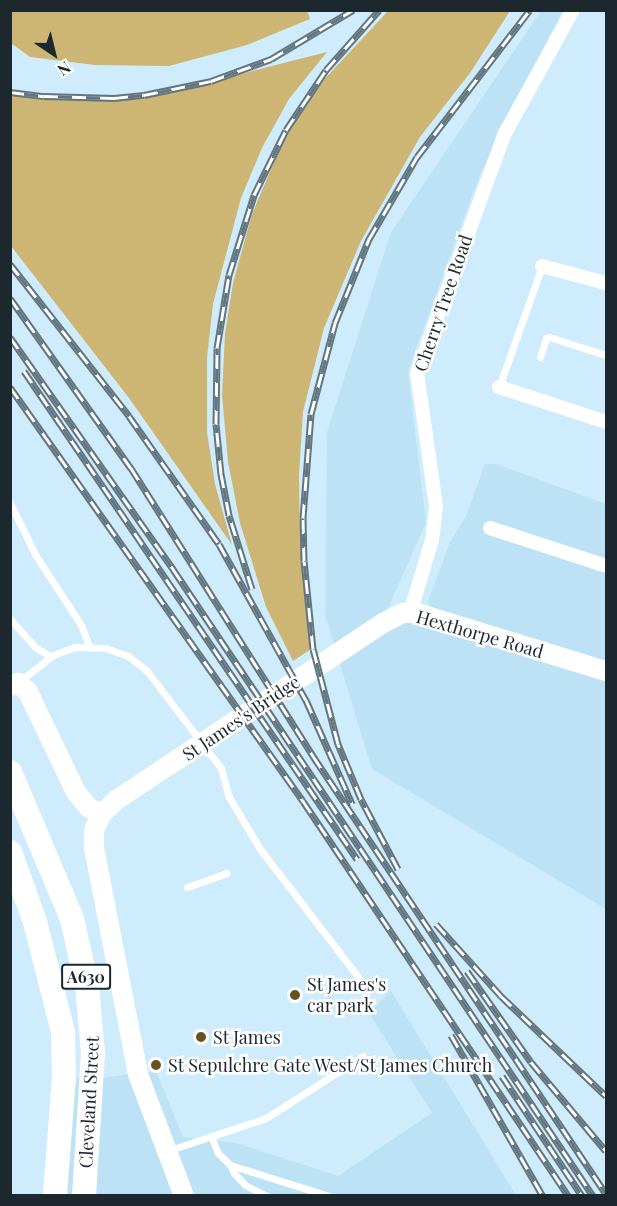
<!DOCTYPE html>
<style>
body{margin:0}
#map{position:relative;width:617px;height:1206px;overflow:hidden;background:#cfecfc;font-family:"Playfair Display",serif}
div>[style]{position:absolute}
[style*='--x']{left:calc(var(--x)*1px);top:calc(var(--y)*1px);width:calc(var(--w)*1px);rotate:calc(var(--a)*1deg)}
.built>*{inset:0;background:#bde2f6}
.green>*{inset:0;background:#cdb674}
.lane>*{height:7px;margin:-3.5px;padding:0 3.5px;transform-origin:3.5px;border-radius:3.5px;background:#fff}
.street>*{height:14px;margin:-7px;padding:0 7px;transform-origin:7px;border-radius:7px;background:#fff}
.secondary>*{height:20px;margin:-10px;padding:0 10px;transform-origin:10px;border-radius:10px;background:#fff}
.highway>*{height:24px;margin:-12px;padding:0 12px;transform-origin:12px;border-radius:12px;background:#fff}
.rail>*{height:7px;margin-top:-3.5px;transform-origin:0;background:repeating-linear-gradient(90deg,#fff 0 14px,#63757f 0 28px);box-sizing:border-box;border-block:2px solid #63757f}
.dots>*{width:16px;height:16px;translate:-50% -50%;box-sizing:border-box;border:3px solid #fff;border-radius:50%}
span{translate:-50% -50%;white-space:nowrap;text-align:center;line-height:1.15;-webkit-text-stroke:5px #fff;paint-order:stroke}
.shield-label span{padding:2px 4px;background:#fff;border:2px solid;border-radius:4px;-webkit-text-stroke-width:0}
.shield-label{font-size:16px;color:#1d282e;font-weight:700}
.street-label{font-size:18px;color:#1d282e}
.poi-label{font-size:18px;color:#1d282e}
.left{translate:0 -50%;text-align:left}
.frame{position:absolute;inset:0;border:12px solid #1d282e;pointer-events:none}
.north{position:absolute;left:24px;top:24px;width:60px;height:60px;-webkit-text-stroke:4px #fff;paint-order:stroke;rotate:145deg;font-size:16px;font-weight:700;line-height:24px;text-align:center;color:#1d282e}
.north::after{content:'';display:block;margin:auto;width:21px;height:27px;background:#1d282e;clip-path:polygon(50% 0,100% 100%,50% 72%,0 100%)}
</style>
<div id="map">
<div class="built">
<i style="clip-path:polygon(541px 11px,562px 11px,479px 177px,408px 371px,426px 523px,386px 613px,606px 671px,606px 909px,372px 769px,325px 615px,327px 432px,391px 232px)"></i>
<i style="clip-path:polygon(485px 464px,496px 464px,606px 504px,606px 663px,432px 609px,428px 601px,450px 542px,466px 516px)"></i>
<i style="clip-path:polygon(391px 991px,516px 1195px,55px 1196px,64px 1078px,93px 1079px,156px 1071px,183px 1137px,236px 1143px,338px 1176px,432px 1113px,369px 1013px)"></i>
</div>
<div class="green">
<i style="clip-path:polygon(307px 10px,310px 19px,247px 45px,169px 66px,95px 65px,30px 57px,11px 43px,11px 11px)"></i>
<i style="clip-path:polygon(388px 11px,510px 11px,470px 73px,420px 137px,361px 241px,324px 328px,303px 412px,299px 475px,300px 543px,311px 649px,293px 661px,266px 607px,240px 523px,228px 462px,222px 395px,225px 334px,233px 283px,252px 214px,284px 139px,319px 85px)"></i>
<i style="clip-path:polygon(327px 52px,289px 99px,262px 148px,241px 198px,213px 304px,207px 358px,207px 432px,215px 484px,232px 545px,129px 398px,11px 246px,11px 91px,60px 99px,166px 93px)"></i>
</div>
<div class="lane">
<i style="--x:540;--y:357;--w:20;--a:-72"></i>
<i style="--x:546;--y:338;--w:3;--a:-18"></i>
<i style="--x:549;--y:337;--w:60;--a:17.5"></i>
<i style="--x:499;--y:387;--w:128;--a:-70.4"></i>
<i style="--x:10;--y:503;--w:59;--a:63.9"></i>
<i style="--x:36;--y:556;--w:82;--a:56.9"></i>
<i style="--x:81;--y:625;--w:22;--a:69"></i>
<i style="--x:10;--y:619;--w:38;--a:48"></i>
<i style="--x:35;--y:647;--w:19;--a:32"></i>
<i style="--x:19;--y:682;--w:43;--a:-38.5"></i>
<i style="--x:53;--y:655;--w:23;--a:-20"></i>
<i style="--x:75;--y:647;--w:30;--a:2"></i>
<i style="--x:105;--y:648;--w:24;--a:19"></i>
<i style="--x:128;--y:656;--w:24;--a:38"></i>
<i style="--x:147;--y:671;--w:122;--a:52.7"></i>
<i style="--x:221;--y:768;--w:30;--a:75"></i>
<i style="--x:229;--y:797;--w:61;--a:59.2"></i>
<i style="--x:260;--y:849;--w:168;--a:52.5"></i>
<i style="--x:187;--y:887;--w:42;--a:-19.3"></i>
<i style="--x:211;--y:1136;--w:18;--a:68"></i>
<i style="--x:218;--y:1153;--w:17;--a:45"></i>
<i style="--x:230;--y:1165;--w:104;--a:17.4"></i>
<i style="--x:170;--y:1150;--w:101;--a:-18.4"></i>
<i style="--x:266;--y:1118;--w:115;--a:-32.6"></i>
<i style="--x:230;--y:1165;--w:9;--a:63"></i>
<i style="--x:234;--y:1173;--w:16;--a:47"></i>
<i style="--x:245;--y:1185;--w:25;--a:27"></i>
</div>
<div class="street">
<i style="--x:542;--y:266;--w:66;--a:14.9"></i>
<i style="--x:499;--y:387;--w:113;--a:18.1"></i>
<i style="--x:490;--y:528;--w:122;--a:18.1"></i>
<i style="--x:410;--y:613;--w:76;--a:-73.2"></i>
<i style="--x:432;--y:540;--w:34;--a:-83"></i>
<i style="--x:436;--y:506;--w:134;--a:-98.1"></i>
<i style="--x:417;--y:373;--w:256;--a:-69.9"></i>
<i style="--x:505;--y:133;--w:141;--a:-61.1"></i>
</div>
<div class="secondary">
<i style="--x:10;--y:686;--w:9;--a:-21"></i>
<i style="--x:18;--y:683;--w:13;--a:42"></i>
<i style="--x:28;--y:692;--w:111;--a:64.4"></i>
<i style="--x:76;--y:792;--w:19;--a:51"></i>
<i style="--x:88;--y:807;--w:15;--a:32"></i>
<i style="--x:184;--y:1196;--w:130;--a:-110.7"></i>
<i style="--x:138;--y:1074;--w:230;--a:-101"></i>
<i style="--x:94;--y:848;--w:18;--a:-90"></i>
<i style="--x:94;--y:830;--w:17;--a:-65"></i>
<i style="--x:101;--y:815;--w:20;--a:-45"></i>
<i style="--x:115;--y:801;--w:322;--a:-33.6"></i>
<i style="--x:383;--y:623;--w:22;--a:-27"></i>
<i style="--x:403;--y:613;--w:14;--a:0"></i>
<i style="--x:417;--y:613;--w:198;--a:17.1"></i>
</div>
<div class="highway">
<i style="--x:10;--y:772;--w:160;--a:67.1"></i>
<i style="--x:72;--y:919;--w:68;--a:77.2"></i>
<i style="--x:87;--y:985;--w:68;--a:85"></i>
<i style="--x:93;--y:1053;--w:143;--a:93.6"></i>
<i style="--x:10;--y:852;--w:74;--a:70.3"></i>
<i style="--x:35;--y:922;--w:114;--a:75.7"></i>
<i style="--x:63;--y:1032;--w:46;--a:88.8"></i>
<i style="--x:64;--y:1078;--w:118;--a:94.4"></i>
</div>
<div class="rail">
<i style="--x:10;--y:92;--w:34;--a:7"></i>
<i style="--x:44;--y:96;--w:70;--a:1.6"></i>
<i style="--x:114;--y:98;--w:30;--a:-6"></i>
<i style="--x:144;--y:95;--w:68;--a:-11.8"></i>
<i style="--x:211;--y:81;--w:64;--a:-20.1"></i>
<i style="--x:271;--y:59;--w:96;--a:-30.9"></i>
<i style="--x:10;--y:264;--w:193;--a:51.9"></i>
<i style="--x:129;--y:416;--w:156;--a:54.9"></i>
<i style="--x:219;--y:544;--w:179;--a:60.9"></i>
<i style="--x:306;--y:700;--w:114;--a:66.1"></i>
<i style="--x:10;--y:298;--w:209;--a:54.6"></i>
<i style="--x:131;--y:468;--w:341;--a:57.7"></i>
<i style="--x:313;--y:756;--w:527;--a:56.22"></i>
<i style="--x:10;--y:337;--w:284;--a:54.9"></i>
<i style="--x:173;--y:569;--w:755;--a:56.18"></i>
<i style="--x:24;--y:371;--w:591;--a:55.69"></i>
<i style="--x:10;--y:387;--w:507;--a:54.71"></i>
<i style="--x:303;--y:801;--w:476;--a:56.1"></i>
<i style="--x:252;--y:589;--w:77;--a:-107.3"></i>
<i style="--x:229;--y:515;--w:42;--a:-101"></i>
<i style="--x:221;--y:474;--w:50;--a:-95.7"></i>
<i style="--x:216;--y:424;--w:76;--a:-89.2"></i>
<i style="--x:217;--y:348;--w:74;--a:-80.7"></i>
<i style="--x:229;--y:275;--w:84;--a:-72.6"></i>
<i style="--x:254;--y:195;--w:72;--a:-63.8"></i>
<i style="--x:286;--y:130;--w:72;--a:-56.3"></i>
<i style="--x:326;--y:70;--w:80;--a:-48.5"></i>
<i style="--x:398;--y:869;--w:79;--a:-117.9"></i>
<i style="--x:361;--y:799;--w:60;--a:-112.7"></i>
<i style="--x:338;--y:744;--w:98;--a:-104.7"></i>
<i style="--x:313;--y:649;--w:88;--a:-95.8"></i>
<i style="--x:304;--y:561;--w:43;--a:-91.3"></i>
<i style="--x:303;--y:518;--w:104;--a:-85.6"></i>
<i style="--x:311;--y:414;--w:94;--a:-75.2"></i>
<i style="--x:335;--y:323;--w:91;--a:-68"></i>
<i style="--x:369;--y:239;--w:95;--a:-59.7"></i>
<i style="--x:417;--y:157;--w:185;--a:-52.5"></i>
<i style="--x:436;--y:924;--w:97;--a:47.9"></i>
<i style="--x:501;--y:996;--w:145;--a:43.6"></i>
<i style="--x:467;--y:971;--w:111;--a:54.9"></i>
<i style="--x:531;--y:1062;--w:116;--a:49.9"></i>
<i style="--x:451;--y:1035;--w:185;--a:60.3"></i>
<i style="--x:502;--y:1076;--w:144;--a:56.3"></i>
</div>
<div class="dots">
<i style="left:295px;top:995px;background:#655422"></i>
<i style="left:201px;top:1037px;background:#655422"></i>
<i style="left:156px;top:1065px;background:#655422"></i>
</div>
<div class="shield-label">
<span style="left:86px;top:977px">A630</span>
</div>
<div class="street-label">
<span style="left:443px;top:303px;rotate:-71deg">Cherry Tree Road</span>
<span style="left:480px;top:634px;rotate:16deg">Hexthorpe Road</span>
<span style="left:241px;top:718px;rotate:-34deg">St James's Bridge</span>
<span style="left:89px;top:1102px;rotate:-87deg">Cleveland Street</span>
</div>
<div class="poi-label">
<span class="left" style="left:307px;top:995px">St James's<br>car park</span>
<span class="left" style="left:213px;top:1037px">St James</span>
<span class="left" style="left:168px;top:1065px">St Sepulchre Gate West/St James Church</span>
</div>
<div class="frame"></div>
<div class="north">N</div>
</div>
